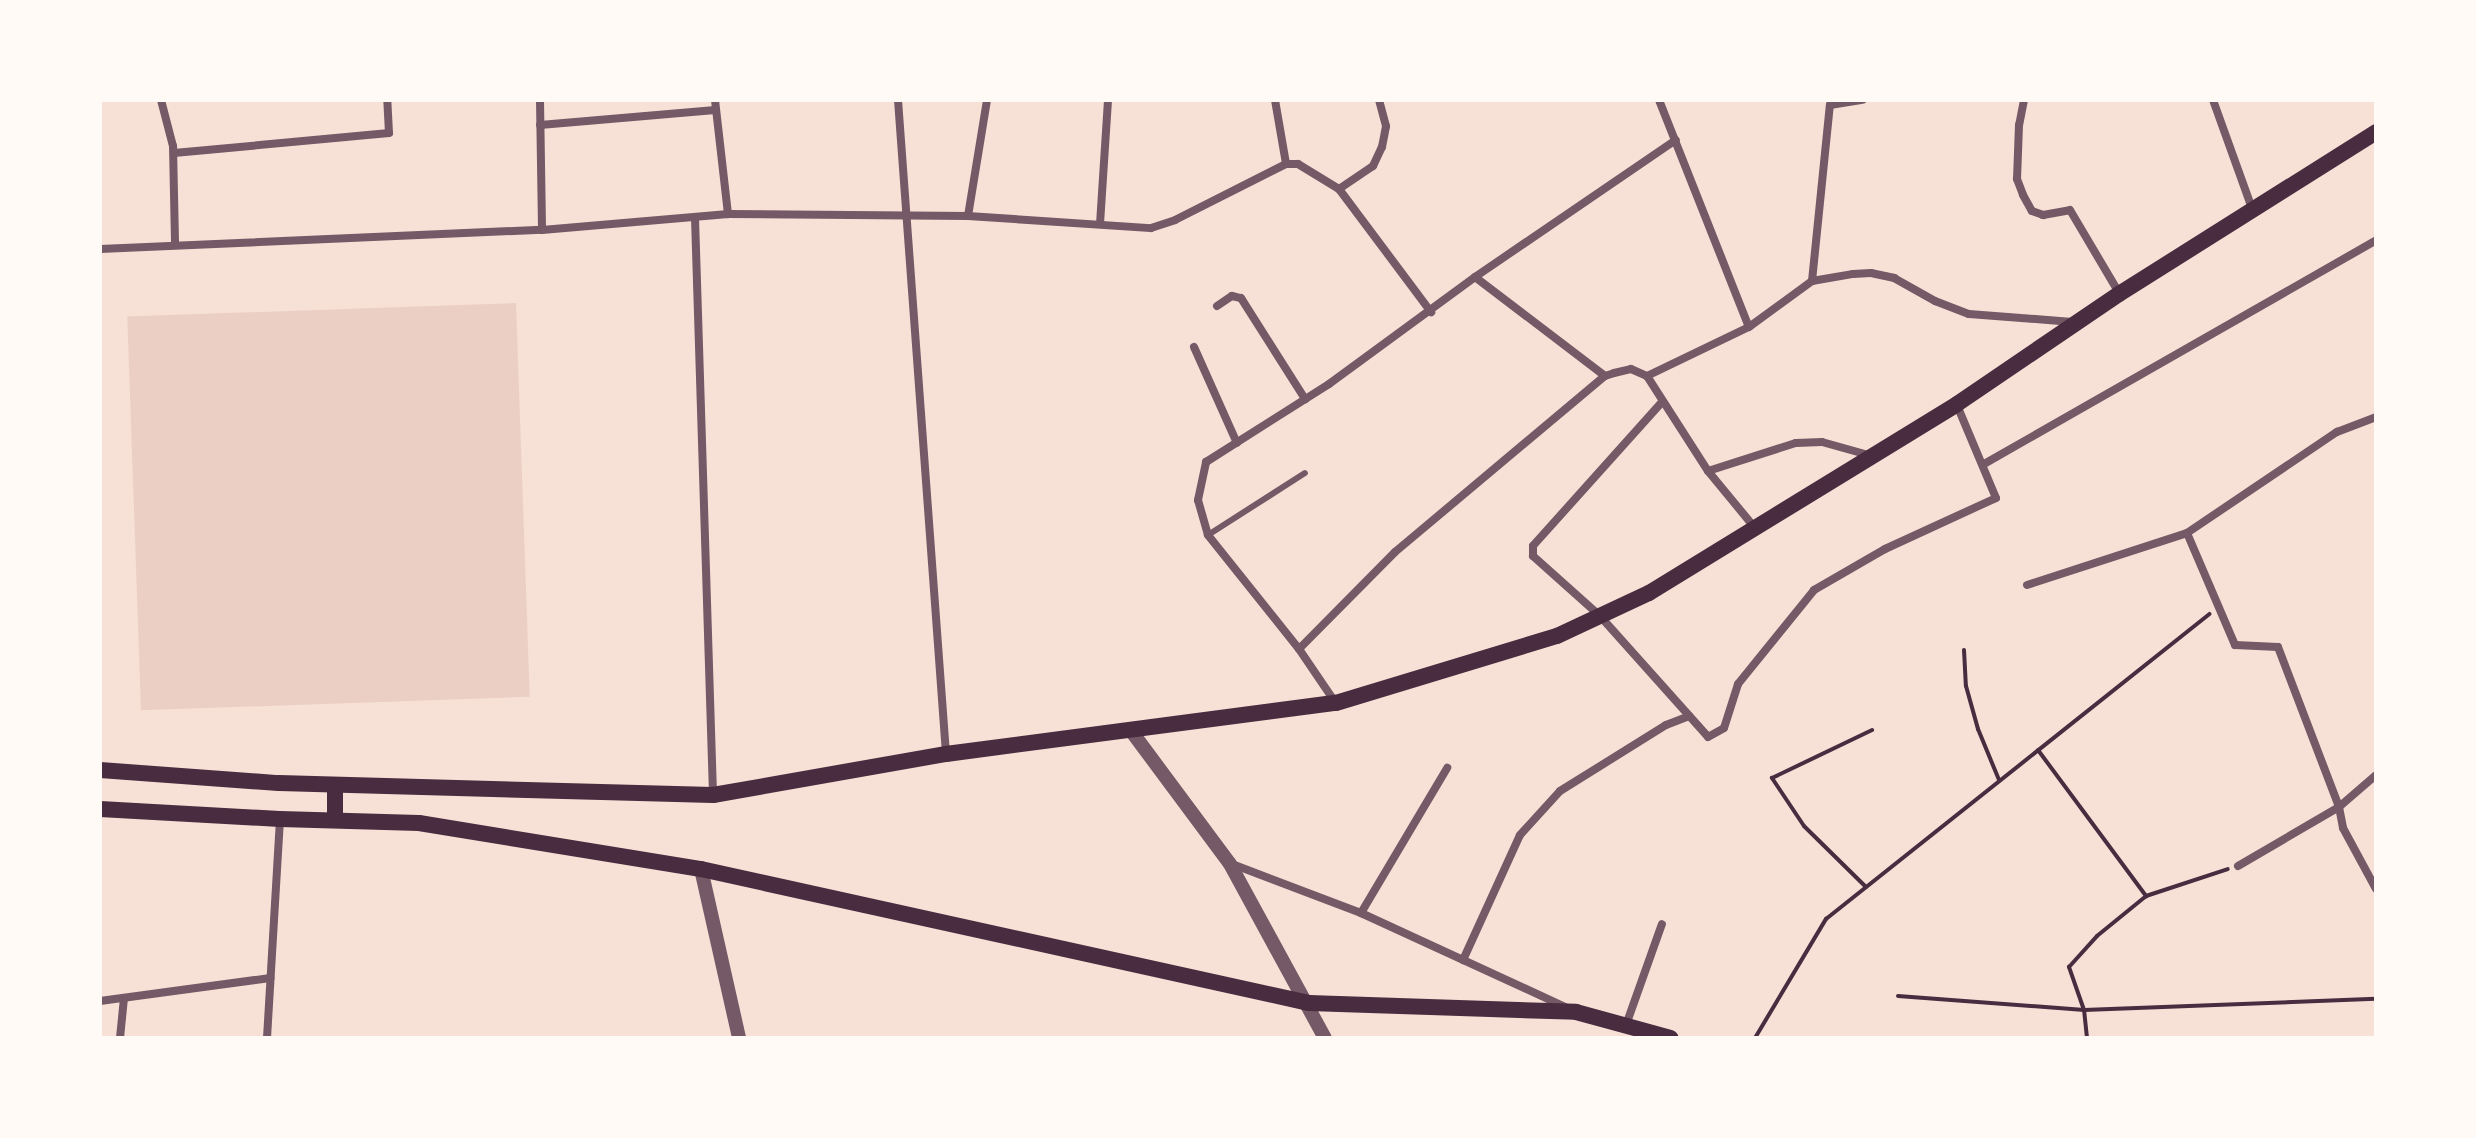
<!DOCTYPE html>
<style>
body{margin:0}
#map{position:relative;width:2476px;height:1138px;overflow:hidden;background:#f7e1d7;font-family:"Golos Text",sans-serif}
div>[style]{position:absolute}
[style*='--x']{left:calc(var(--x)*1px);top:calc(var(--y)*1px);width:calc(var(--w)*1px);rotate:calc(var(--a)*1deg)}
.green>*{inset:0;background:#ebcfc5;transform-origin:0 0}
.path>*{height:4px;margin:-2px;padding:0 2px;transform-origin:2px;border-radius:2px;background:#4a2c40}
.service>*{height:6px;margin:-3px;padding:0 3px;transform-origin:3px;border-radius:3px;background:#755966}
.minor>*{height:8px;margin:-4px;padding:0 4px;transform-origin:4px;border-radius:4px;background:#755966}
.tertiary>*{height:14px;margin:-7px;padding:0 7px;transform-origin:7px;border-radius:7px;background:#755966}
.secondary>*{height:16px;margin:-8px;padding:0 8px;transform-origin:8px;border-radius:8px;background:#4a2c40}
span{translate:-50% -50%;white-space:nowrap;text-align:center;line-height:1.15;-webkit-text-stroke:6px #fffaf5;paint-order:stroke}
.frame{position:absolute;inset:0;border:102px solid #fffaf5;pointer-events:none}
</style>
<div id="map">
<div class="green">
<i style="left:516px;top:303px;width:394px;height:389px;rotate:88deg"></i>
</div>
<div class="path">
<i style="--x:1964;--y:650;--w:36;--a:87"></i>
<i style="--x:1966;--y:686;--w:45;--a:74.4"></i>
<i style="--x:1978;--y:729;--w:55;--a:67.6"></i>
<i style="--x:2038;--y:750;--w:182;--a:53.5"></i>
<i style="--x:1866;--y:887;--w:87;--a:-135.5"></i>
<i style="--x:1804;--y:826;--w:58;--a:-123.7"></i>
<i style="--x:1772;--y:778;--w:111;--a:-25.6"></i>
<i style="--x:1898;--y:996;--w:187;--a:4.3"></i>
<i style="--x:2084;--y:1010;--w:292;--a:-2.2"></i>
<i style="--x:1755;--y:1038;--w:139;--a:-59.2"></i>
<i style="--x:1826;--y:919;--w:490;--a:-38.5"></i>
<i style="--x:2087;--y:1038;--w:28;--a:-96"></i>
<i style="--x:2084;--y:1010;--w:46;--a:-109.2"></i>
<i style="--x:2069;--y:967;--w:42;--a:-47.9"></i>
<i style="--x:2097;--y:936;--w:63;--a:-39.2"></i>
<i style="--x:2146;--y:896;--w:86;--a:-18.2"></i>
</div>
<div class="service">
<i style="--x:1208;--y:535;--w:115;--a:-32.6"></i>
</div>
<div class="minor">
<i style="--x:161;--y:100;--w:48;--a:75.4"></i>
<i style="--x:173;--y:146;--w:98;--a:88.8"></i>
<i style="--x:540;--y:100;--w:130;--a:89.1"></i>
<i style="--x:715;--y:100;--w:115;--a:83.5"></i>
<i style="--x:898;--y:100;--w:656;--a:85.8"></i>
<i style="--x:1275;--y:100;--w:65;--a:80.2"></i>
<i style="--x:1659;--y:100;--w:244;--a:68.4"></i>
<i style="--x:2024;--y:100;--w:25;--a:101"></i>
<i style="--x:2019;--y:125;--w:54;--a:92.1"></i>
<i style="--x:2017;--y:179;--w:17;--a:69"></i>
<i style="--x:2023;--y:195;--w:18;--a:61"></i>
<i style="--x:2032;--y:211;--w:12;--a:20"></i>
<i style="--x:2043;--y:215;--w:27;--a:-10"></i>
<i style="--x:2070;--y:210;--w:96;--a:59.4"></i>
<i style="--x:2213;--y:100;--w:118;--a:70.2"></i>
<i style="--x:540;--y:125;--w:176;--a:-4.9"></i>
<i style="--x:174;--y:153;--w:216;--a:-5.3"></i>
<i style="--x:389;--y:133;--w:33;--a:-93"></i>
<i style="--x:1339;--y:189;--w:41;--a:-34.1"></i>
<i style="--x:1373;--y:166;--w:21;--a:-65"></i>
<i style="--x:1382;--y:147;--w:21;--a:-79"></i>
<i style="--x:1386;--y:126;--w:27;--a:-105"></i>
<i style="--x:968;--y:216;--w:118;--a:-80.7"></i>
<i style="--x:695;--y:218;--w:577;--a:88.21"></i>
<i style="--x:1100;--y:224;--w:124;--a:-86.3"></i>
<i style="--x:100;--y:249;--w:442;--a:-2.5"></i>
<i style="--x:542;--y:230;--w:187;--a:-4.9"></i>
<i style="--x:728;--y:214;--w:240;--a:0.5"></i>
<i style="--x:968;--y:216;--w:183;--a:3.8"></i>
<i style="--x:1151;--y:228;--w:25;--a:-18"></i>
<i style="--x:1175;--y:220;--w:124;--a:-26.8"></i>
<i style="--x:1286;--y:164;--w:12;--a:0"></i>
<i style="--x:1298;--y:164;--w:48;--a:31.4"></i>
<i style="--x:1339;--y:189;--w:154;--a:53.2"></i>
<i style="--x:1475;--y:277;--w:163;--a:37.3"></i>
<i style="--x:1812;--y:281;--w:177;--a:-84.2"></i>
<i style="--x:1830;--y:105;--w:33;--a:-9"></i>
<i style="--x:1217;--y:306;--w:18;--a:-34"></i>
<i style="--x:1232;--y:296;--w:9;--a:13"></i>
<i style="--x:1241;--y:298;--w:120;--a:57.6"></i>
<i style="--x:1194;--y:347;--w:105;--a:65.9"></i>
<i style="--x:1647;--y:376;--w:113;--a:-25.7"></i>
<i style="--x:1749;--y:327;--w:78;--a:-36.1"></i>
<i style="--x:1812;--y:281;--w:42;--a:-9.7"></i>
<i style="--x:1853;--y:274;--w:18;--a:-3"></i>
<i style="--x:1871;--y:273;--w:24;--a:12"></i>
<i style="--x:1894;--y:278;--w:47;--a:29.3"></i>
<i style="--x:1935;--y:301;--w:36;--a:21"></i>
<i style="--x:1969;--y:314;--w:104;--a:4.4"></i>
<i style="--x:1662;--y:402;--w:193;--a:131.9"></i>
<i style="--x:1533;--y:546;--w:10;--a:90"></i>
<i style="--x:1533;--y:556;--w:90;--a:41.8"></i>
<i style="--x:1600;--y:616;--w:162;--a:48.2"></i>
<i style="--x:1708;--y:737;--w:18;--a:-29"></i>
<i style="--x:1724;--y:728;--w:46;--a:-72.3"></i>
<i style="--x:1738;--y:684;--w:121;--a:-51"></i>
<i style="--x:1814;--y:590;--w:82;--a:-30"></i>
<i style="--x:1885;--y:549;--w:122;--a:-24.7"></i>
<i style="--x:1996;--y:498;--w:101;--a:-112.8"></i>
<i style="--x:1984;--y:464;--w:451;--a:-29.7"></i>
<i style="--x:1708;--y:471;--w:92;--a:-17.7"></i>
<i style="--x:1796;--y:443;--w:26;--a:-2"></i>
<i style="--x:1822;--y:442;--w:52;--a:15.6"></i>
<i style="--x:2187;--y:533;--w:122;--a:66.8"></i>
<i style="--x:2235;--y:645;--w:43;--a:2.7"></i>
<i style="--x:2278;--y:647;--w:171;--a:69.1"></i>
<i style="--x:2339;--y:807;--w:21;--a:79"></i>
<i style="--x:2343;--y:828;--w:69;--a:61.6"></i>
<i style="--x:2027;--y:585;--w:168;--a:-18"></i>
<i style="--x:2187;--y:533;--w:181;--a:-34"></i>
<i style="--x:2337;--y:432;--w:42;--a:-21"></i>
<i style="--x:1299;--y:649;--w:136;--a:-45.3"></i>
<i style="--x:1395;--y:552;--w:274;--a:-40"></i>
<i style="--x:1605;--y:376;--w:9;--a:-18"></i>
<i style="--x:1614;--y:373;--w:17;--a:-13"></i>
<i style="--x:1631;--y:369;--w:17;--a:24"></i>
<i style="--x:1647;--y:376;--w:113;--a:57.3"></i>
<i style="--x:1708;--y:471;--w:74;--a:50.5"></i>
<i style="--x:1335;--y:702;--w:64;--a:-124.2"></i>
<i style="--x:1299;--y:649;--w:146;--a:-128.6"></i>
<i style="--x:1208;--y:535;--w:36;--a:-106"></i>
<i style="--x:1198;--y:500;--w:39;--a:-78"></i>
<i style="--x:1206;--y:462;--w:146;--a:-32.4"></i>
<i style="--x:1329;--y:384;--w:181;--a:-36.2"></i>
<i style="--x:1475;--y:277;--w:243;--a:-34.3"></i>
<i style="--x:1232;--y:864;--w:138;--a:20.8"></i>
<i style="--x:1361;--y:913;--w:225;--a:24.7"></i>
<i style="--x:2238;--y:866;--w:117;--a:-30.3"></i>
<i style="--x:2339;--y:807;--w:49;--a:-40.9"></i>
<i style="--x:1361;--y:913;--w:169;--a:-59.3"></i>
<i style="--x:1463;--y:960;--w:137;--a:-65.5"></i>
<i style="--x:1520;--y:835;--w:59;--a:-47.7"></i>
<i style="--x:1560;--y:791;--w:125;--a:-31.9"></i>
<i style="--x:1666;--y:725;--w:25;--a:-21"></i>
<i style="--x:100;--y:1001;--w:172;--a:-7.7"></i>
<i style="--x:1626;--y:1025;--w:107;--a:-70.4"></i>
<i style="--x:120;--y:1038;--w:40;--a:-84.3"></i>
<i style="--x:267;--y:1038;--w:219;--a:-86.6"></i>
</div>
<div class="tertiary">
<i style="--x:1132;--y:732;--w:164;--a:53.4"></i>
<i style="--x:1230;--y:864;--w:198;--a:61.4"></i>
<i style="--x:701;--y:869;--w:173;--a:77.3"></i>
</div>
<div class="secondary">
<i style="--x:100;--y:770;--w:179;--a:4.2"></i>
<i style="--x:279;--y:783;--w:434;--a:1.6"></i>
<i style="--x:713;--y:795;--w:237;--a:-10"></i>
<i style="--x:946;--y:754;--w:393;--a:-7.5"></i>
<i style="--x:1336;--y:703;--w:231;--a:-16.9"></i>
<i style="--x:1557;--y:636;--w:102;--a:-25.1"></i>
<i style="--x:1649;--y:593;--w:361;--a:-31.5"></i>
<i style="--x:1957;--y:404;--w:196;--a:-34.2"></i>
<i style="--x:2119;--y:294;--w:304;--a:-32.2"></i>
<i style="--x:335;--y:785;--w:35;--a:90"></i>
<i style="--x:100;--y:809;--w:180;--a:3.2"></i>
<i style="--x:280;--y:819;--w:139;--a:1.6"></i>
<i style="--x:419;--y:823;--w:286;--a:9.3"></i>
<i style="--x:701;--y:869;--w:623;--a:12.43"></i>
<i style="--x:1309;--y:1003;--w:267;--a:1.9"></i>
<i style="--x:1576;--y:1012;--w:98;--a:15.3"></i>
</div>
<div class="frame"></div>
</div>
